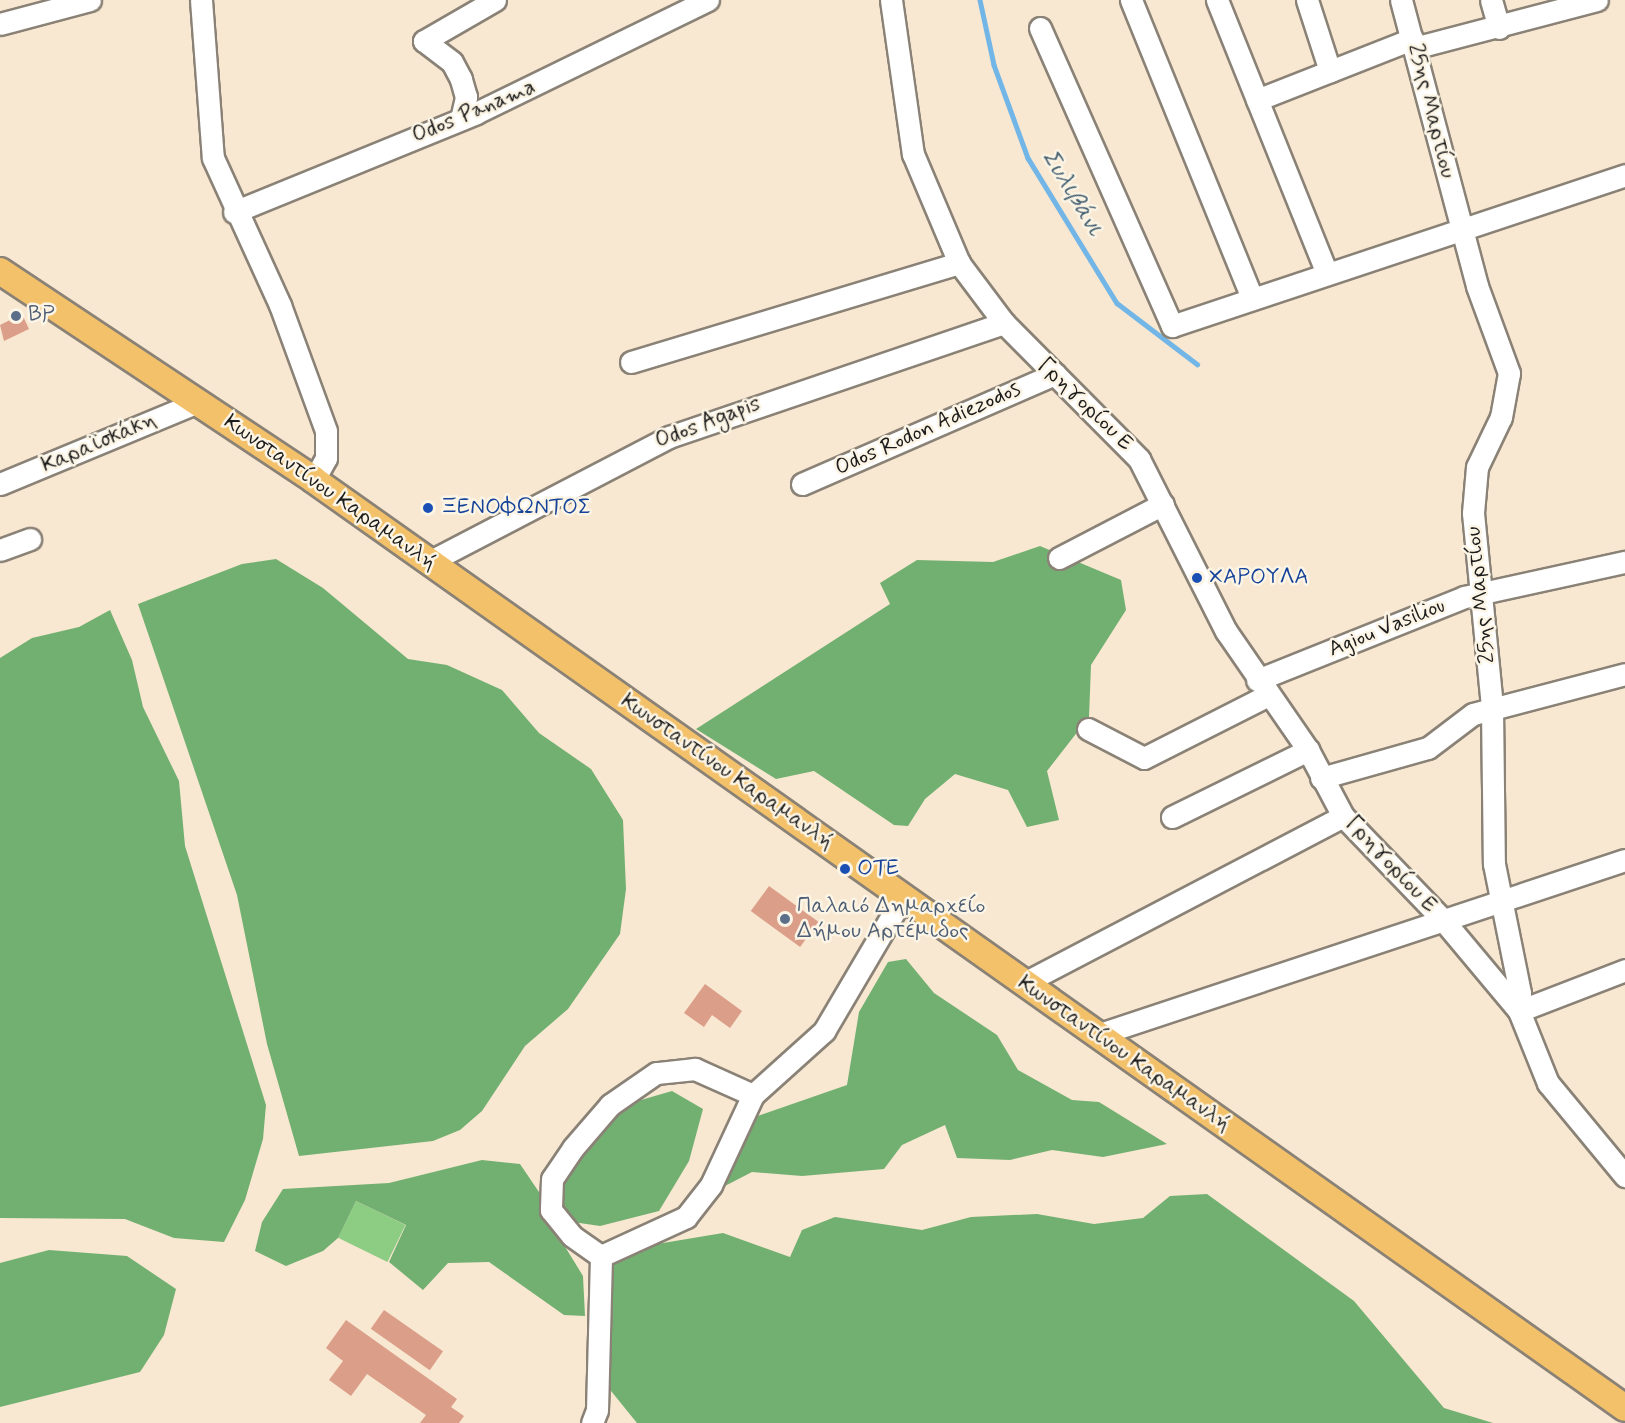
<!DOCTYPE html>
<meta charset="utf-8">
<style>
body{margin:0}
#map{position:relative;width:1625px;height:1423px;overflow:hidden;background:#f8e7d1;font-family:Mynerve,sans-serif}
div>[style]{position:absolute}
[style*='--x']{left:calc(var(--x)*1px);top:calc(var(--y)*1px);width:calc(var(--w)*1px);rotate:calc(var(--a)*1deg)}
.green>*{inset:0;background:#8dcc83;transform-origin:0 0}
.forest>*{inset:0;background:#72b071}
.stream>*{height:4.5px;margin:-2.25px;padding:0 2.25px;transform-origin:2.25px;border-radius:2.25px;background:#71b6e7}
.building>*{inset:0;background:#db9e88;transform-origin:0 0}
.roads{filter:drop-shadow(2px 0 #8a8276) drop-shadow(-2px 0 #8a8276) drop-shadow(0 2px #8a8276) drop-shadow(0 -2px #8a8276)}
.minor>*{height:21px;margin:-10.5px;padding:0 10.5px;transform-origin:10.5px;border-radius:10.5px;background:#fff}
.major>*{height:26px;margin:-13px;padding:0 13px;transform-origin:13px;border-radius:13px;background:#f4c16b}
.dots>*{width:16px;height:16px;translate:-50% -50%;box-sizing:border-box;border:3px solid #fcf5e5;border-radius:50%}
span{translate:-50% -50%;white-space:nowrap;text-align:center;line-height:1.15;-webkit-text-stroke:5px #fcf5e5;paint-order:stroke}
.street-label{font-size:22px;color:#1c1c1c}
.service-label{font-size:22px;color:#4e5e75}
.left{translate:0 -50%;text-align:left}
.transit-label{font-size:22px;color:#164399}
.water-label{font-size:24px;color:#3e5a6d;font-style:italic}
</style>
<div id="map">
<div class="green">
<i style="left:356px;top:1201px;width:55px;height:41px;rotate:26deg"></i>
</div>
<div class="forest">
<i style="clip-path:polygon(1040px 546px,1121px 580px,1126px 610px,1091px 665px,1089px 717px,1047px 771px,1059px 820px,1027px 827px,1008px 790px,955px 774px,925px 799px,908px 826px,894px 825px,814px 771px,776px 779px,696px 729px,890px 604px,880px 583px,917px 560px,993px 562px)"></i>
<i style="clip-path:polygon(276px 559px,323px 588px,408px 659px,447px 665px,502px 690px,539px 733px,591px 769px,623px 820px,626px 889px,620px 934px,568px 1009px,525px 1046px,482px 1111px,460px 1130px,433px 1141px,299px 1156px,267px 1044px,237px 895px,138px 604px,242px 564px)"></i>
<i style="clip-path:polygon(110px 610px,132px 660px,143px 707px,179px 781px,185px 846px,266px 1105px,263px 1139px,245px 1200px,224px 1242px,174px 1238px,125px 1219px,0 1218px,0 658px,32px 638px,79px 627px)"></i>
<i style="clip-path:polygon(906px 959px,934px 993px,997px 1035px,1018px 1070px,1072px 1100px,1099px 1102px,1167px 1144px,1103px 1157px,1052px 1150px,1010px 1160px,957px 1158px,945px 1125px,902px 1145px,884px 1169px,802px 1176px,752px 1172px,721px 1188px,752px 1118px,847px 1085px,859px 1012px,888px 962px)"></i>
<i style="clip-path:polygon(672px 1091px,703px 1109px,689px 1161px,659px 1211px,600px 1226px,573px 1222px,550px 1200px,592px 1139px,634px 1102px)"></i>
<i style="clip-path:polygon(482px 1160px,520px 1164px,543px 1198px,545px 1214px,583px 1276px,585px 1316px,564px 1315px,489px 1262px,448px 1263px,423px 1290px,389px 1262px,406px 1225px,356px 1201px,338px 1238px,323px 1251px,286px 1266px,255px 1251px,262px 1222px,283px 1189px,389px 1183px)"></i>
<i style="clip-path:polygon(1207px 1194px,1354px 1301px,1444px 1408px,1493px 1423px,637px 1423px,607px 1386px,608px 1280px,615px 1251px,723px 1233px,790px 1257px,802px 1230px,835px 1217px,922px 1230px,971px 1217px,1037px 1214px,1094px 1224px,1143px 1218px,1170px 1196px)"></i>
<i style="clip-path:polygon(49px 1250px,127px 1256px,176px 1289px,164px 1335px,140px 1372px,0 1407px,0 1263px)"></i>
</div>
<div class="stream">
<i style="--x:980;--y:0;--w:66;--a:77.8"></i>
<i style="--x:994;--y:65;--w:99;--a:69.9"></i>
<i style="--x:1028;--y:158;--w:170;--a:58.5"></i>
<i style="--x:1117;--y:303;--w:101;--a:37.3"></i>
</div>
<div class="building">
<i style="clip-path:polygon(22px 314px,29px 329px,4px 341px,0 325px)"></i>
<i style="left:769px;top:886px;width:61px;height:31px;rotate:36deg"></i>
<i style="clip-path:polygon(705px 984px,742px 1011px,730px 1028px,712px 1015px,704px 1027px,684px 1013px)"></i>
<i style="left:384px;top:1310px;width:72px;height:23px;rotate:35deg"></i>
<i style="clip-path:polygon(346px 1320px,457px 1399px,451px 1407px,464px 1416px,459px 1423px,420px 1423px,426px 1415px,367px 1374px,351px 1396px,329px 1380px,343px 1361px,326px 1348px)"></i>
</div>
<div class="roads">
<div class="minor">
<i style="--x:201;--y:0;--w:158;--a:85.7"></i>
<i style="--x:213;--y:158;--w:162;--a:65.5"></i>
<i style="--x:280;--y:305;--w:134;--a:69.9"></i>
<i style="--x:326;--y:431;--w:27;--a:90"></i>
<i style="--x:326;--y:458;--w:25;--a:119"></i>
<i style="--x:891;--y:0;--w:156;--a:81.9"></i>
<i style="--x:913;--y:154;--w:118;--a:67.1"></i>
<i style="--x:959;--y:263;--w:75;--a:53.1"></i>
<i style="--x:1004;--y:323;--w:192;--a:45.2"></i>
<i style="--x:1139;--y:459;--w:193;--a:63.2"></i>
<i style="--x:1226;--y:631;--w:145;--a:55.4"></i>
<i style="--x:1308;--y:750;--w:75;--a:62.1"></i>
<i style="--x:1343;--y:816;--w:144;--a:46.1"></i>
<i style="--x:1443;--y:920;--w:119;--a:50.1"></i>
<i style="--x:1519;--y:1011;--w:114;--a:-21.1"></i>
<i style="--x:1131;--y:0;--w:319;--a:67.9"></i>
<i style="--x:1217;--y:0;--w:292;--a:68.1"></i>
<i style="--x:1307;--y:0;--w:75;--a:72.1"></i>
<i style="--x:1401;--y:0;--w:296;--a:75.1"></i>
<i style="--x:1477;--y:286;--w:93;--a:69.8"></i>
<i style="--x:1509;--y:373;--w:45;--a:100.3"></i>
<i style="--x:1501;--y:417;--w:55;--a:115.6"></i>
<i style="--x:1477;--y:467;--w:46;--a:95"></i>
<i style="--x:1473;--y:513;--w:196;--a:84.4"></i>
<i style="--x:1492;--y:708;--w:156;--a:89.3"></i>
<i style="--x:1494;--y:864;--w:132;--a:78.6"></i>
<i style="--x:1520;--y:993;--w:18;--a:93"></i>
<i style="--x:1519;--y:1011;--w:78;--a:68.1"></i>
<i style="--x:1548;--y:1083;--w:121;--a:50.4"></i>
<i style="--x:1491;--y:0;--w:29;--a:74"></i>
<i style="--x:0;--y:24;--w:93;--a:-14.9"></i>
<i style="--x:1040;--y:28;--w:326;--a:66.1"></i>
<i style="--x:1172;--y:326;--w:478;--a:-18.4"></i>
<i style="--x:1414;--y:48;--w:189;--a:-14.7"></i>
<i style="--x:1257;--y:100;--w:167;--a:-21.5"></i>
<i style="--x:461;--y:119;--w:23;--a:-77"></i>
<i style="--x:466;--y:97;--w:19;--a:-106"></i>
<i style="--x:461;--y:79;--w:19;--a:-118"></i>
<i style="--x:452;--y:62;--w:35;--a:-143"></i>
<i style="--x:424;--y:41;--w:82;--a:-30"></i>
<i style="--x:234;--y:212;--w:261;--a:-22.2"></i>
<i style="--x:476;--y:113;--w:258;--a:-26"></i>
<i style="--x:631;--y:362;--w:343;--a:-16.8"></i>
<i style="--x:0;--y:484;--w:214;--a:-22.5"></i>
<i style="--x:802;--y:484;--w:276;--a:-23.5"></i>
<i style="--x:0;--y:550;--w:32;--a:-20"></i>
<i style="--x:1059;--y:558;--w:117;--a:-27.4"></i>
<i style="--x:429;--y:562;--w:271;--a:-27.5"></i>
<i style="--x:669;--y:437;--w:354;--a:-18.8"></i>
<i style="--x:1257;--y:680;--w:223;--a:-21.8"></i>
<i style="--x:1464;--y:597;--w:165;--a:-12.3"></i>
<i style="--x:1088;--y:729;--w:63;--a:27.4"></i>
<i style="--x:1144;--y:758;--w:139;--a:-26.9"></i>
<i style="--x:1321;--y:778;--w:111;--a:-15.7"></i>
<i style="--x:1428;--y:748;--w:56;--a:-37.1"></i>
<i style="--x:1473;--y:714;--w:157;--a:-14.7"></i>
<i style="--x:1172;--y:817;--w:152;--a:-26.2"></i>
<i style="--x:1024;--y:983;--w:360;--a:-27.6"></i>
<i style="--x:1097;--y:1035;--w:556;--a:-18.34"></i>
<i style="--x:753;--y:1095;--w:64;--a:-155.9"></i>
<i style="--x:695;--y:1069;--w:39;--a:174"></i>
<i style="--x:656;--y:1073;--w:56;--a:145.2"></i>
<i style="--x:610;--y:1105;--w:57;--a:130.7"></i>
<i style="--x:573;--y:1148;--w:37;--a:124"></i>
<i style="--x:552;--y:1179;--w:31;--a:92"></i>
<i style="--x:551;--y:1210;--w:33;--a:51"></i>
<i style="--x:572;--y:1236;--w:35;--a:35"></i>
<i style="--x:601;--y:1256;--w:94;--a:-24.6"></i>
<i style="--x:686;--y:1217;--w:41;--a:-52"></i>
<i style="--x:711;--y:1185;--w:99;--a:-65"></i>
<i style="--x:753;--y:1095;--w:96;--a:-42"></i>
<i style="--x:824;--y:1031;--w:156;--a:-59.5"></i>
<i style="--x:592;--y:1423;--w:14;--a:-69"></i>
<i style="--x:597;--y:1410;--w:154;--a:-88.5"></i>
</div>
<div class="major">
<i style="--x:0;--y:271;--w:377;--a:33.6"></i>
<i style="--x:314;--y:480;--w:1606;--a:35.29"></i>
</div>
</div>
<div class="dots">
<i style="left:16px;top:316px;background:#5c6f8a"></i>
<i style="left:428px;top:508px;background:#1a4fb4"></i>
<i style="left:1197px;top:578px;background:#1a4fb4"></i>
<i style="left:845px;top:869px;background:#1a4fb4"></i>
<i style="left:785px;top:919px;background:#5c6f8a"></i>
</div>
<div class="street-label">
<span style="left:1431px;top:111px;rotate:76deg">25ης Μαρτίου</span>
<span style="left:474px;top:112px;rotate:-23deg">Odos Panama</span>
<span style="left:1085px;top:405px;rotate:44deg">Γρηγορίου Ε</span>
<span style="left:708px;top:423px;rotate:-21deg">Odos Agapis</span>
<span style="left:928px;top:429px;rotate:-24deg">Odos Rodon Adiezodos</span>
<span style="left:99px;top:443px;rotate:-23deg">Καραϊσκάκη</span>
<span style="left:330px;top:493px;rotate:35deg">Κωνσταντίνου Καραμανλή</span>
<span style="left:1481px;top:595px;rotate:-96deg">25ης Μαρτίου</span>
<span style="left:1387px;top:628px;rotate:-22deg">Agiou Vasiliou</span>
<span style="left:727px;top:772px;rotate:35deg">Κωνσταντίνου Καραμανλή</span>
<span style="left:1391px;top:865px;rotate:47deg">Γρηγορίου Ε</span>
<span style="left:1124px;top:1054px;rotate:35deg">Κωνσταντίνου Καραμανλή</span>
</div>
<div class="service-label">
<span class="left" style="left:28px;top:316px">BP</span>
<span class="left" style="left:797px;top:919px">Παλαιό Δημαρχείο<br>Δήμου Αρτέμιδος</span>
</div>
<div class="transit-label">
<span class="left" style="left:440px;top:508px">ΞΕΝΟΦΩΝΤΟΣ</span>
<span class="left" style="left:1209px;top:578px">ΧΑΡΟΥΛΑ</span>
<span class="left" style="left:857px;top:869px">ΟΤΕ</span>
</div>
<div class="water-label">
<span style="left:1072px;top:193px;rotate:59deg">Συλιβάνι</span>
</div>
</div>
